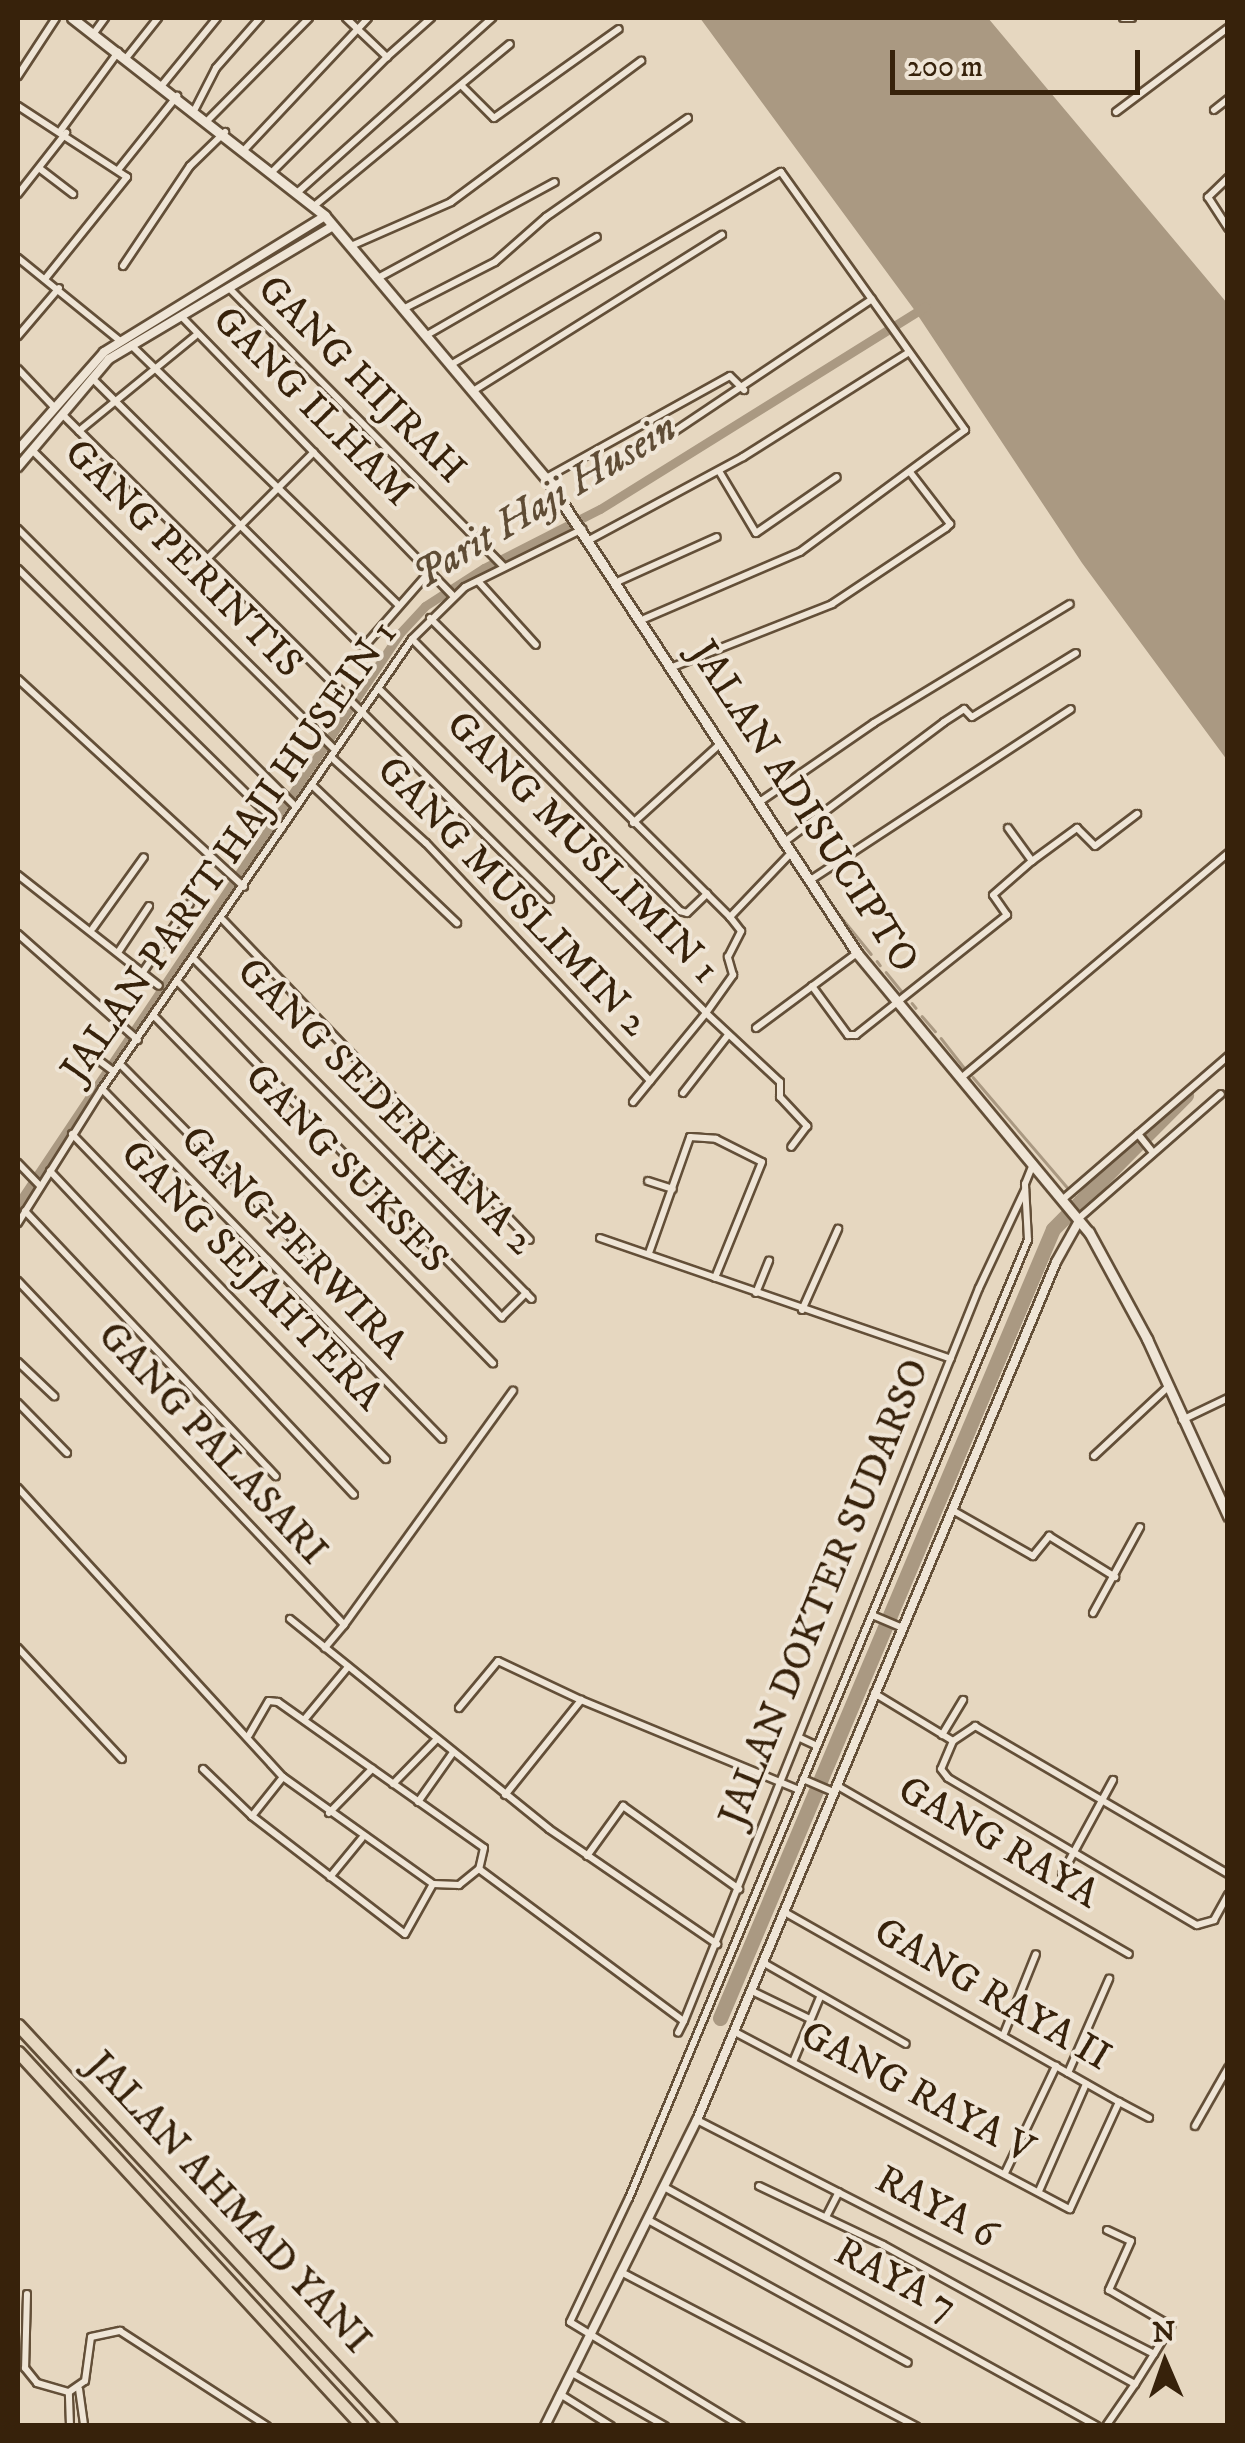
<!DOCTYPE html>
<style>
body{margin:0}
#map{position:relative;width:1245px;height:2443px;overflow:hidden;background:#e6d7c0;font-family:"IM FELL DW Pica",serif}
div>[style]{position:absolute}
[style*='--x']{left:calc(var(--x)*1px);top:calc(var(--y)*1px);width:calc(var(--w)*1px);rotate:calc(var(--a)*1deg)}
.water>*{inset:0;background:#aa9982}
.stream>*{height:2.5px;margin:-1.25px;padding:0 1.25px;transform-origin:1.25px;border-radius:1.25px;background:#aa9982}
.canal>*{height:9px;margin:-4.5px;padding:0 4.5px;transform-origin:4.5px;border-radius:4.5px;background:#aa9982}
.river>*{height:15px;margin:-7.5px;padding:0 7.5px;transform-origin:7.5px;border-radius:7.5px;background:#aa9982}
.roads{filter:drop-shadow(2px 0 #634f38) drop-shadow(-2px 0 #634f38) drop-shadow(0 2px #634f38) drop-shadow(0 -2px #634f38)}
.minor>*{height:6px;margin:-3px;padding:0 3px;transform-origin:3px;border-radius:3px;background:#efe5d6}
.tertiary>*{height:8px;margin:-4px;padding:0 4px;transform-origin:4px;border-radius:4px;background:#efe5d6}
.secondary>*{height:9px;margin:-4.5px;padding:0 4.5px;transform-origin:4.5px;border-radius:4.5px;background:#efe5d6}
.trunk>*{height:11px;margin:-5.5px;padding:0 5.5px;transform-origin:5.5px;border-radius:5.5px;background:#e6d7c0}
span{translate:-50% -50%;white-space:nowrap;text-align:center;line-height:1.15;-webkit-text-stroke:8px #efe5d6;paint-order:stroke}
.street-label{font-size:40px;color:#37220b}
.water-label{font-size:42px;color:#5f4c35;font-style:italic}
.frame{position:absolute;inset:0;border:20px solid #37220b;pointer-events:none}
.north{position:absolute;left:1115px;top:2313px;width:100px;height:100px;-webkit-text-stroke:8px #efe5d6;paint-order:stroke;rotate:358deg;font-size:28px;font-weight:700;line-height:40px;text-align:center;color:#37220b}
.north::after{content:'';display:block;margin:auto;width:35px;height:45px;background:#37220b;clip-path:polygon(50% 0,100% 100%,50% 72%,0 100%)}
.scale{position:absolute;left:890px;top:50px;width:250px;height:45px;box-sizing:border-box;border:5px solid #37220b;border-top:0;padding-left:12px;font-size:30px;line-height:35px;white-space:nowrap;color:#37220b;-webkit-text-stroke:8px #efe5d6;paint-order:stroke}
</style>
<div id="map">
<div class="water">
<i style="clip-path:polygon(700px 18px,988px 18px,1227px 303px,1227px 760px,1082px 563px,913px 308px)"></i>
</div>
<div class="stream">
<i style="--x:828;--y:901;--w:68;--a:50.9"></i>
<i style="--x:877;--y:961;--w:5;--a:53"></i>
<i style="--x:886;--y:972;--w:26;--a:51"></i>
<i style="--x:912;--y:1003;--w:6;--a:51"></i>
<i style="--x:922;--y:1016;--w:20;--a:49"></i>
<i style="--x:941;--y:1038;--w:37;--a:52"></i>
<i style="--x:973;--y:1077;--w:145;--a:49.5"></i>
<i style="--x:1076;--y:1197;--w:2;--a:27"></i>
</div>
<div class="canal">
<i style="--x:18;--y:1204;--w:687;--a:-56.22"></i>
<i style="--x:400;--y:633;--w:37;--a:-47"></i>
<i style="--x:425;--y:606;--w:70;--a:-32.8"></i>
<i style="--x:484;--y:568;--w:130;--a:-27"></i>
<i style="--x:600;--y:509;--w:383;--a:-31.9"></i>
</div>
<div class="river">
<i style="--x:720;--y:2018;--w:856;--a:-67.12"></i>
<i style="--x:1053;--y:1229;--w:189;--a:-45.2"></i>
</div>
<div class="roads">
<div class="minor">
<i style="--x:346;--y:18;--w:57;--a:43.6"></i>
<i style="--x:387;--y:57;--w:59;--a:-41.6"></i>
<i style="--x:1123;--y:18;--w:9;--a:0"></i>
<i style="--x:94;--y:33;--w:19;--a:-54"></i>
<i style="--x:127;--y:57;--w:50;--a:-51.5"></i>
<i style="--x:18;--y:76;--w:69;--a:-56.8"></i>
<i style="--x:163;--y:84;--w:85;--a:-50.7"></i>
<i style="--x:462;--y:86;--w:45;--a:45"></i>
<i style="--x:494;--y:118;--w:153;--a:-35.5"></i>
<i style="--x:18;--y:106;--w:130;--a:33.1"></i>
<i style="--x:127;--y:177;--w:131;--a:128.8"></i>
<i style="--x:195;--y:109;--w:46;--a:-62.9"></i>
<i style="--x:216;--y:68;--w:67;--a:-48.7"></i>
<i style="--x:1214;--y:110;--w:18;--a:-38"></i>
<i style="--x:1116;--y:112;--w:140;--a:-36.9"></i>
<i style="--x:209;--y:119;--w:142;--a:-45.3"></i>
<i style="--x:61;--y:130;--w:97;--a:-53.8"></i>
<i style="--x:246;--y:148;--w:178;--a:-46.8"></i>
<i style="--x:39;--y:168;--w:43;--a:37.4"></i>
<i style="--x:118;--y:170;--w:95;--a:-51.4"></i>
<i style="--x:273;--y:171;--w:161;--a:-45"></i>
<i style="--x:1228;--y:178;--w:28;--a:136"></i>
<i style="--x:1208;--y:197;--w:37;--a:57"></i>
<i style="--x:298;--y:192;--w:261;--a:-41.9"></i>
<i style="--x:18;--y:194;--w:78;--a:-51.8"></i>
<i style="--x:314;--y:206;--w:254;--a:-39.6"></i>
<i style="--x:351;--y:246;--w:109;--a:-23.7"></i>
<i style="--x:451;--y:202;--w:237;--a:-36.6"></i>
<i style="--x:18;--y:258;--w:132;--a:39.1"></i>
<i style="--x:123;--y:266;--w:120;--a:-56.2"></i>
<i style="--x:190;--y:166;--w:49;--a:-44.2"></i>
<i style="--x:378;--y:278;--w:201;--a:-28.5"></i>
<i style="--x:229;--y:288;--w:392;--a:45.4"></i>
<i style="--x:405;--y:308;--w:101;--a:-27.1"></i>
<i style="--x:495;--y:262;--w:68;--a:-41.4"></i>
<i style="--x:546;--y:217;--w:173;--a:-34.9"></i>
<i style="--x:182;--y:317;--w:388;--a:45.8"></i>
<i style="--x:427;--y:335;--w:196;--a:-30"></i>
<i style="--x:18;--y:336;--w:63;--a:-49.5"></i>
<i style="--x:131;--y:345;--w:371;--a:44.2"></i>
<i style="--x:452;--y:364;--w:381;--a:-30.3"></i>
<i style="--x:781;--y:172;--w:317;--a:54.5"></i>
<i style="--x:965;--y:430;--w:205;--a:143.5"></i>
<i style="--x:800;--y:552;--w:170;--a:156.8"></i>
<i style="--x:18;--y:369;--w:52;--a:46.5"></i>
<i style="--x:92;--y:378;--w:378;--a:44.8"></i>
<i style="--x:360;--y:644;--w:8;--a:-14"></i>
<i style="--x:368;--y:642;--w:96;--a:-48.8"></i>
<i style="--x:473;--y:391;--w:294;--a:-32.1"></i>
<i style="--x:62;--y:414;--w:688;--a:44.82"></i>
<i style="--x:79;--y:431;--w:150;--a:-39.3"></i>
<i style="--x:675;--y:431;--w:237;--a:-33.8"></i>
<i style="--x:32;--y:450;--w:426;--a:44.7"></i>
<i style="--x:719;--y:471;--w:72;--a:59.2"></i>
<i style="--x:756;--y:533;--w:98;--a:-34.7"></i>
<i style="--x:546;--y:478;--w:210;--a:-29"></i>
<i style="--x:730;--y:376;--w:20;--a:45"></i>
<i style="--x:18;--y:529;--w:393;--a:45"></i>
<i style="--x:591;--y:539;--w:173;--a:-28.3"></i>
<i style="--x:743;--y:457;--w:196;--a:-32.3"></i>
<i style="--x:207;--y:559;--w:151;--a:-45"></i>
<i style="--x:18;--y:569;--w:370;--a:44.5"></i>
<i style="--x:478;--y:581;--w:86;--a:47.8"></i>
<i style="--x:619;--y:581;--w:107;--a:-24.2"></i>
<i style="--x:430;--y:618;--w:424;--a:44.9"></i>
<i style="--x:730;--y:917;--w:86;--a:-46.4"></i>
<i style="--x:412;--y:639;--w:382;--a:45.4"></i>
<i style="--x:680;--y:911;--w:7;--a:16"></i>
<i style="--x:687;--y:913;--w:28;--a:-44"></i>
<i style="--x:675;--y:666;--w:169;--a:-21.5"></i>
<i style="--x:832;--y:604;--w:137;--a:-33.7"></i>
<i style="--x:946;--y:528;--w:6;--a:-45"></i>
<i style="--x:950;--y:524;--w:66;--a:-127.6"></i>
<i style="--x:18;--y:679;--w:307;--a:42.6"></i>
<i style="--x:378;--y:688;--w:462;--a:44.7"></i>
<i style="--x:706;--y:1013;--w:47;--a:-54.6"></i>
<i style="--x:733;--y:975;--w:19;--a:-106"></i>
<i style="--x:728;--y:957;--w:29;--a:-63"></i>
<i style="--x:741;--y:931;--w:18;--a:-128"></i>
<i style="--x:331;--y:757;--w:128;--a:42.2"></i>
<i style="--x:426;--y:843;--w:327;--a:46.7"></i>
<i style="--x:313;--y:786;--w:199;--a:43.6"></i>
<i style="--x:758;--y:803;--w:141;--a:-34.6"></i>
<i style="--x:874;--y:723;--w:229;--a:-31.3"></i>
<i style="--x:633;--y:823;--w:119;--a:-42.3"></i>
<i style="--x:1008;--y:828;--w:41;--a:54"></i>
<i style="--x:783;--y:843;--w:201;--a:-36.9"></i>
<i style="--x:944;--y:722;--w:24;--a:-33"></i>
<i style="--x:964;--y:709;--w:11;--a:45"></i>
<i style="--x:972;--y:717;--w:122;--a:-31.6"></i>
<i style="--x:18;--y:875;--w:179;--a:38.2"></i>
<i style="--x:809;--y:881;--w:313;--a:-33.3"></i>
<i style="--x:223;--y:920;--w:443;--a:46.2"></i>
<i style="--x:93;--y:928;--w:87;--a:-54.3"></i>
<i style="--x:18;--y:934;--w:160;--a:41.5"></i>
<i style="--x:119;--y:951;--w:54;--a:-56.3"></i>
<i style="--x:194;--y:959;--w:479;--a:45.2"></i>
<i style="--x:143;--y:972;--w:83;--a:-55.7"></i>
<i style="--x:179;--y:983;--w:465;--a:46"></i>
<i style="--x:502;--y:1317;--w:34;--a:-45"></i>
<i style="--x:812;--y:986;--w:61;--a:53.7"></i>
<i style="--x:848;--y:1035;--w:8;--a:0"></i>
<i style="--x:856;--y:1035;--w:193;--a:-38.5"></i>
<i style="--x:1007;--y:915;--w:24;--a:-125"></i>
<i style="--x:993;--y:895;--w:52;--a:-41.1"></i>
<i style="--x:1032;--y:861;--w:56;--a:-36.3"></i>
<i style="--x:1077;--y:828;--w:25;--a:45"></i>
<i style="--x:1095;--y:846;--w:53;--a:-37.3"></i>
<i style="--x:155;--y:1017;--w:484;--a:45.7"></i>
<i style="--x:756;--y:1028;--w:126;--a:-36.6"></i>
<i style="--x:97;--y:1059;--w:21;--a:37"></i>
<i style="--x:120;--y:1064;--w:275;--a:45.4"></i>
<i style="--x:961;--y:1078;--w:349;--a:-40.1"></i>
<i style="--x:102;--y:1089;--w:488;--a:45.8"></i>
<i style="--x:683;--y:1093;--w:73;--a:-52.2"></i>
<i style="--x:633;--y:1102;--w:115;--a:-50.6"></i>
<i style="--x:706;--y:1013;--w:101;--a:43"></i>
<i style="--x:780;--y:1082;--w:15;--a:90"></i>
<i style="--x:780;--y:1097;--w:40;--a:47"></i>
<i style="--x:807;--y:1126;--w:26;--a:127"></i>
<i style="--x:72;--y:1134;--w:452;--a:46"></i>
<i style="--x:1138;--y:1134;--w:22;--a:51"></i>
<i style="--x:18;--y:1163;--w:32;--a:46"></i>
<i style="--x:50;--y:1171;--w:444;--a:46.8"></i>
<i style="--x:648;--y:1181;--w:26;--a:18"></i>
<i style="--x:1062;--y:1200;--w:220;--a:-40.9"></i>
<i style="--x:25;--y:1211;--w:365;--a:46.6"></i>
<i style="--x:1077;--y:1220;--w:191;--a:-41.2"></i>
<i style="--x:18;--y:1223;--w:158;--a:-57.9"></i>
<i style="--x:102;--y:1089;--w:546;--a:-55.44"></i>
<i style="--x:412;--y:639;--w:74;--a:-44.5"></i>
<i style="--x:465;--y:587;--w:131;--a:-26.2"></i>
<i style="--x:600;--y:1238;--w:371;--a:19"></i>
<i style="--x:649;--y:1253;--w:123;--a:-70.5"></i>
<i style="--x:690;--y:1137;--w:26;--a:4"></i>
<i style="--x:716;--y:1139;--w:51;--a:26.6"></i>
<i style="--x:762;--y:1162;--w:125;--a:112.1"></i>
<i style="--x:18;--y:1281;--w:474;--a:46.5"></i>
<i style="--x:344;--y:1625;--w:30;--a:130"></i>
<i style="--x:756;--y:1293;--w:35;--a:-68"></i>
<i style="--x:802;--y:1310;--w:89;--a:-66"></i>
<i style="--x:18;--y:1362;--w:50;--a:43.4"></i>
<i style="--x:18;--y:1403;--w:70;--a:45.6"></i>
<i style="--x:1182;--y:1420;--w:51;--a:-25.6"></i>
<i style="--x:1094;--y:1456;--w:100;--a:-43"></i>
<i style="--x:18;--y:1488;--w:392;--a:47.5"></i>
<i style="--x:283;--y:1777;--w:184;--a:35.5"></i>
<i style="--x:433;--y:1884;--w:26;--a:2"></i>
<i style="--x:459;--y:1885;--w:26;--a:-39"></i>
<i style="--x:954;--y:1511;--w:91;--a:29.7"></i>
<i style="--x:1033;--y:1556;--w:26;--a:-51"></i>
<i style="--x:1049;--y:1536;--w:78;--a:31.8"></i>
<i style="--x:1093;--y:1613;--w:98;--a:-61.3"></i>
<i style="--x:872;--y:1615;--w:34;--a:23"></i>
<i style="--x:290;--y:1619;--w:333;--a:39"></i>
<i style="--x:549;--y:1829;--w:204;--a:34.4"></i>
<i style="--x:344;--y:1625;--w:289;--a:-54.2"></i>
<i style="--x:18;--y:1648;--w:152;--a:46.9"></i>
<i style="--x:874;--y:1693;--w:92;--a:31.3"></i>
<i style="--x:953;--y:1741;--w:27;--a:-34"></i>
<i style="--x:975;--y:1726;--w:293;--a:30.3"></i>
<i style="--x:459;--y:1708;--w:61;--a:-50.3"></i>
<i style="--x:498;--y:1661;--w:92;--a:25.2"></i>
<i style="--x:304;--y:1720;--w:69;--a:-50.3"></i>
<i style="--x:249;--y:1735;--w:39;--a:-60"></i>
<i style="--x:269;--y:1701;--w:9;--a:6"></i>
<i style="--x:278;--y:1702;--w:252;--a:35.3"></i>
<i style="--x:484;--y:1848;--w:22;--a:103"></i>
<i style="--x:479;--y:1869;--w:255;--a:36.6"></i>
<i style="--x:684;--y:2021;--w:13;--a:117"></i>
<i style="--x:942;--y:1735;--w:41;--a:-59"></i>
<i style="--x:800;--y:1738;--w:19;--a:25"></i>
<i style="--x:953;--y:1741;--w:30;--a:113"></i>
<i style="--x:941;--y:1769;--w:11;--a:52"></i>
<i style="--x:948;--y:1778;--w:289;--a:30.6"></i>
<i style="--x:1197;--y:1925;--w:18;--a:-16"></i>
<i style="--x:1214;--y:1920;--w:29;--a:-61"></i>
<i style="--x:203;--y:1769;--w:68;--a:43.8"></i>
<i style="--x:283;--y:1777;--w:50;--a:128.5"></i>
<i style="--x:252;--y:1816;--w:193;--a:37.6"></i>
<i style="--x:405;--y:1934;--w:57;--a:-60.8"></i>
<i style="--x:803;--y:1779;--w:33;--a:23"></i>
<i style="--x:393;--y:1784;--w:62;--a:-45.7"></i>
<i style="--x:836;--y:1785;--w:338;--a:30"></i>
<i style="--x:505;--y:1795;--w:122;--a:-51.3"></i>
<i style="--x:581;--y:1700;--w:236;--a:22.4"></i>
<i style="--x:418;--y:1802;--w:59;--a:-54.7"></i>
<i style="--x:329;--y:1813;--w:62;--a:-45.7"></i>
<i style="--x:587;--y:1856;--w:62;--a:-54.2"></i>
<i style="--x:623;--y:1806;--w:143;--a:35.6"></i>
<i style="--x:1062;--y:1874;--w:107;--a:-61.5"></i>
<i style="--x:330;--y:1877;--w:50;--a:-50.6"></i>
<i style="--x:764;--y:1963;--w:163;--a:29.7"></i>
<i style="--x:752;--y:1991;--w:64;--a:25.8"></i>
<i style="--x:684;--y:2021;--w:790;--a:-68.08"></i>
<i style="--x:979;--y:1288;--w:108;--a:-64.9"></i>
<i style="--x:735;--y:2032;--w:379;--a:27.9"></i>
<i style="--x:1070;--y:2209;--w:118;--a:-65.4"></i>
<i style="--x:1119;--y:2102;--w:384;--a:-150.4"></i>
<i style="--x:1003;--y:2036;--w:88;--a:-68.1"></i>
<i style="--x:793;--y:2062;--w:70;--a:-67.4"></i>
<i style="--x:1068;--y:2073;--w:103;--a:-66.4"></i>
<i style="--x:1119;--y:2102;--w:34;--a:28"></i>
<i style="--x:697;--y:2120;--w:513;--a:27.11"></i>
<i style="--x:1154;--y:2354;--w:36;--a:122"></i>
<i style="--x:1195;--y:2126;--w:67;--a:-60.4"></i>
<i style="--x:1005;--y:2173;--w:119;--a:-64.5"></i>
<i style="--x:759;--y:2186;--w:137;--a:25.4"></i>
<i style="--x:883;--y:2245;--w:288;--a:28.9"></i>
<i style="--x:1135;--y:2384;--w:51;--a:124.6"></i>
<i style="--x:666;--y:2188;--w:492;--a:28.9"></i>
<i style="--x:1039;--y:2191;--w:117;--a:-66.3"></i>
<i style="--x:826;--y:2217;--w:28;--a:-63"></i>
<i style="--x:650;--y:2221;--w:294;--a:28.8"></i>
<i style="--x:1107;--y:2230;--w:26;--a:25"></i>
<i style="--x:1131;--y:2241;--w:54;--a:114.2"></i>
<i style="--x:1109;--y:2290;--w:72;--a:30.1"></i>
<i style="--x:1171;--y:2326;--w:33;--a:121"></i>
<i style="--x:623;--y:2273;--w:331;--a:27.6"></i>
<i style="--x:27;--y:2294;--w:74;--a:91.5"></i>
<i style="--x:25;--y:2368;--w:19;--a:51"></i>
<i style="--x:37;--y:2383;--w:33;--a:16"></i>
<i style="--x:572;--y:2373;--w:107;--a:29.7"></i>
<i style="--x:79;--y:2389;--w:37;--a:82"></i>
<i style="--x:560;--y:2394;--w:60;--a:32.1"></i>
<i style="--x:70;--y:2426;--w:34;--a:-92"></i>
<i style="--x:69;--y:2392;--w:19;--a:-35"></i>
<i style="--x:85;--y:2381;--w:44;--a:-82.2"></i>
<i style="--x:91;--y:2337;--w:30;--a:-12"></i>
<i style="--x:120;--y:2331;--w:175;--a:32.9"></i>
<i style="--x:741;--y:2426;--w:200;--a:-148.7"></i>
<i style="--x:570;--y:2322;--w:137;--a:-64.6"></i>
<i style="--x:629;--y:2198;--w:1038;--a:-67.39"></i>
<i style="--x:1028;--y:1240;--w:56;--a:-93.1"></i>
<i style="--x:1025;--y:1184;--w:22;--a:-68"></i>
</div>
<div class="tertiary">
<i style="--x:18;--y:450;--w:130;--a:-48.7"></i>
<i style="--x:104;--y:352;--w:259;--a:-31.6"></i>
<i style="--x:18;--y:467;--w:141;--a:-49.9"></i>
<i style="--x:109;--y:359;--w:261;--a:-30.7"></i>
<i style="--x:545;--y:2426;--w:342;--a:-63.6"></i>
<i style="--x:697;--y:2120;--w:930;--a:-67.29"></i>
<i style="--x:1056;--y:1262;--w:47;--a:-60.7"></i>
</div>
<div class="secondary">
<i style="--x:72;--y:18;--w:321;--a:38"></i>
<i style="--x:325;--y:216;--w:343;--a:49.9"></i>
<i style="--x:546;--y:478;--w:568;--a:56.79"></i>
<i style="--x:857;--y:953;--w:363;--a:50.3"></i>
<i style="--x:1089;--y:1232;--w:122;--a:61.5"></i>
<i style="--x:1147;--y:1339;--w:195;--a:65.4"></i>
</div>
<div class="trunk">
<i style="--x:18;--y:2025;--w:548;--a:47.07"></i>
<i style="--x:18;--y:2052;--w:508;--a:47.39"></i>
</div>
</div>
<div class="street-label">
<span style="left:361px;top:380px;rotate:45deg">GANG HIJRAH</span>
<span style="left:312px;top:407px;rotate:45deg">GANG ILHAM</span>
<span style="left:183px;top:559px;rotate:45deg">GANG PERINTIS</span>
<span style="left:803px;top:807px;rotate:57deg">JALAN ADISUCIPTO</span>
<span style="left:582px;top:848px;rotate:45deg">GANG MUSLIMIN 1</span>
<span style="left:230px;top:852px;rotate:-55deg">JALAN PARIT HAJI HUSEIN 1</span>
<span style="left:512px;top:897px;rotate:46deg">GANG MUSLIMIN 2</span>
<span style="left:385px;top:1107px;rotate:45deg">GANG SEDERHANA 2</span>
<span style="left:346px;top:1169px;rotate:46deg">GANG SUKSES</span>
<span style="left:293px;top:1243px;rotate:46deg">GANG PERWIRA</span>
<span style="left:251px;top:1276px;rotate:46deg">GANG SEJAHTERA</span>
<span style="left:212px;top:1444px;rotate:47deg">GANG PALASARI</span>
<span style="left:825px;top:1593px;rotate:-68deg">JALAN DOKTER SUDARSO</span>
<span style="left:998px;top:1843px;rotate:30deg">GANG RAYA</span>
<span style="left:992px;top:1995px;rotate:30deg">GANG RAYA II</span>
<span style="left:917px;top:2093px;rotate:28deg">GANG RAYA V</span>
<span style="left:228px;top:2203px;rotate:47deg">JALAN AHMAD YANI</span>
<span style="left:936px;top:2208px;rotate:28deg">RAYA 6</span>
<span style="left:895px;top:2280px;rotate:28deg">RAYA 7</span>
</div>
<div class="water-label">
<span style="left:545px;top:502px;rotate:-31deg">Parit Haji Husein</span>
</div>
<div class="frame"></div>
<div class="north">N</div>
<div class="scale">200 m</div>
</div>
